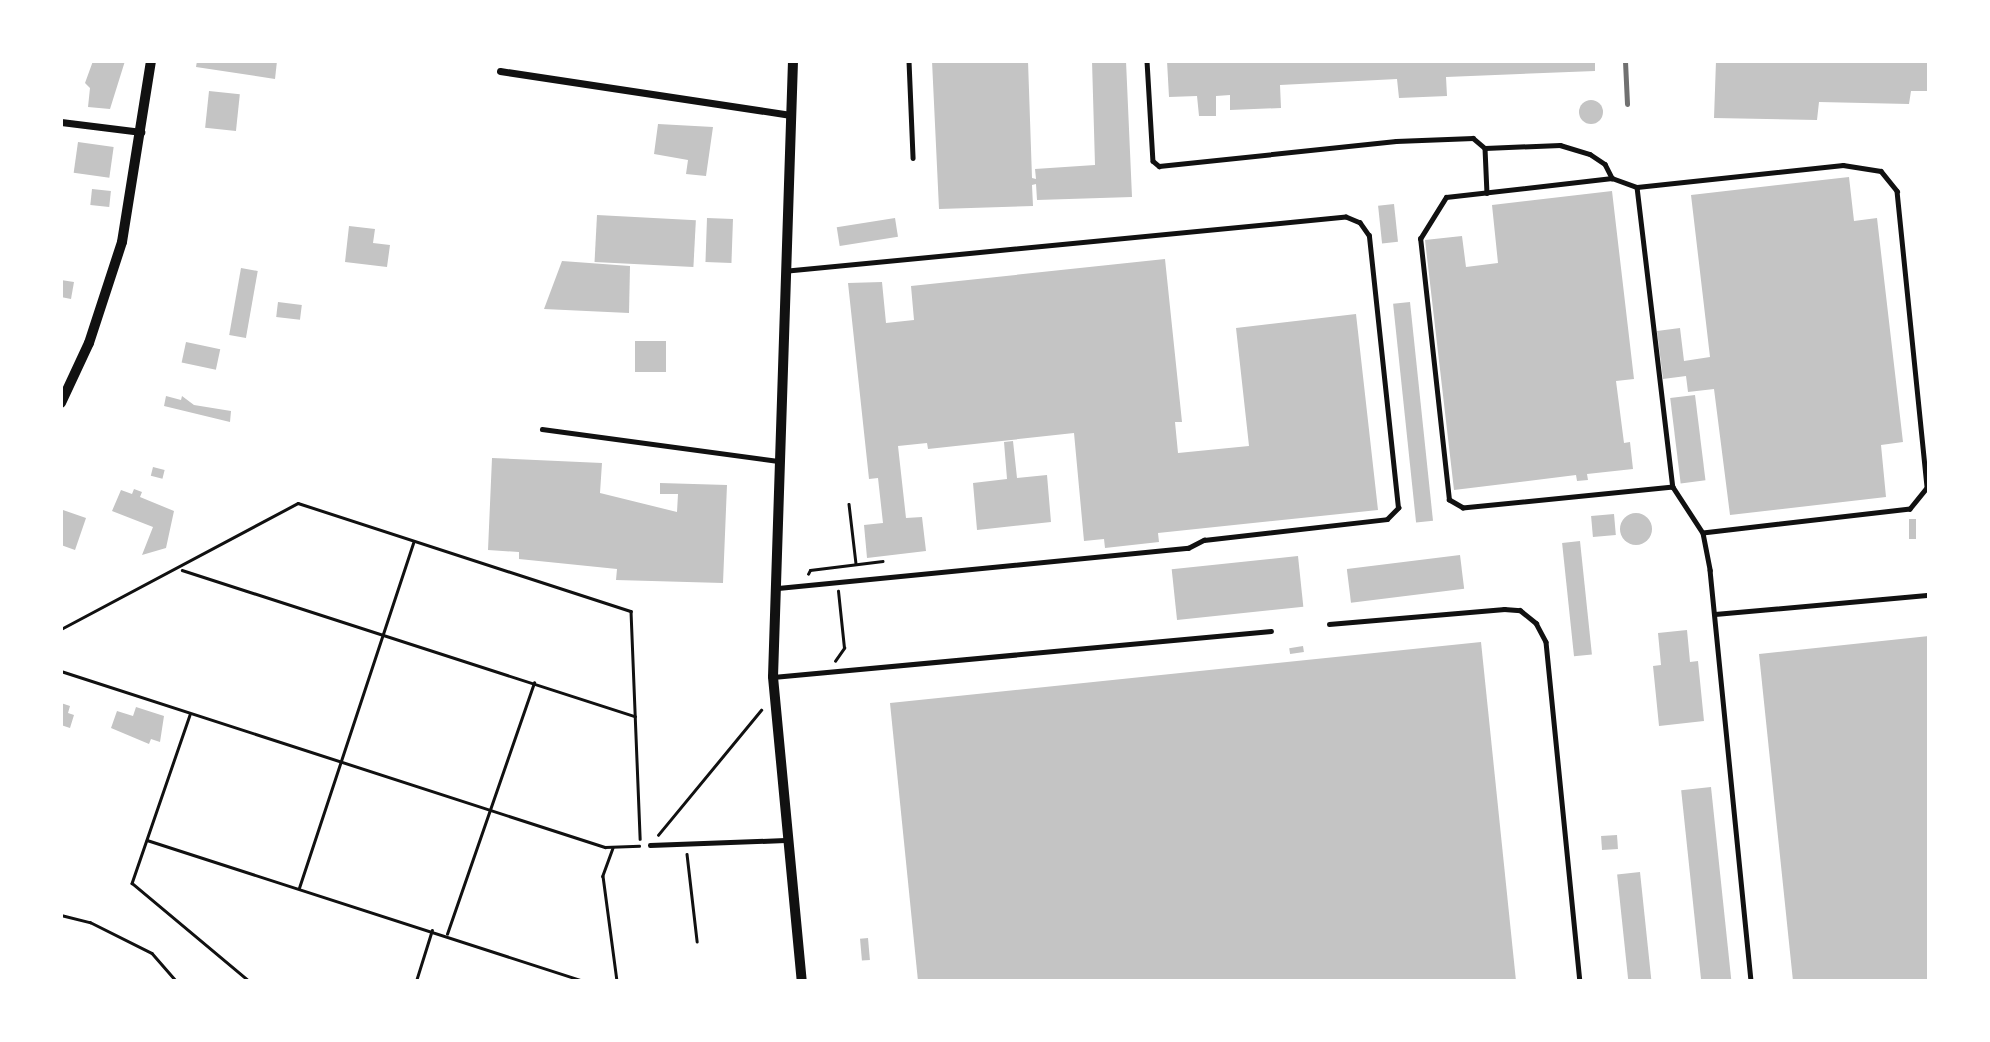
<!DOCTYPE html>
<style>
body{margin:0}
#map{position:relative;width:1990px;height:1042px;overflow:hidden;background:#fff;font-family:"DejaVu Sans",sans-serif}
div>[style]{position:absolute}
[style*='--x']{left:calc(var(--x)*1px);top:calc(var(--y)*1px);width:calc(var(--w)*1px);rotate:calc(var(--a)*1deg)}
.building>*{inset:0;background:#c4c4c4;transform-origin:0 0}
.round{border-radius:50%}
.path>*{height:2.5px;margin:-1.25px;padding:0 1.25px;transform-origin:1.25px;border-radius:1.25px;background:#111}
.service>*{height:4.5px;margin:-2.25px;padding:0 2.25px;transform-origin:2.25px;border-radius:2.25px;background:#111}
.minor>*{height:7px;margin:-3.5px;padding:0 3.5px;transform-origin:3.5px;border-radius:3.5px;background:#111}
.tertiary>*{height:10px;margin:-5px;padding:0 5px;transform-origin:5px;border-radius:5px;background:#111}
.rail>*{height:5px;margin:-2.5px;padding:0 2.5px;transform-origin:2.5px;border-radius:2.5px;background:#707070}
span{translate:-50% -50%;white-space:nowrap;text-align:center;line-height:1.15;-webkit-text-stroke:5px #fff;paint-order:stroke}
.frame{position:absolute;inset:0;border:63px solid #fff;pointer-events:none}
</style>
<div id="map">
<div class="building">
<i style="clip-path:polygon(93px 61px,125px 61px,110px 109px,88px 107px,90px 88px,85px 83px)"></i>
<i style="clip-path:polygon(197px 61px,277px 61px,275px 79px,196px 67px)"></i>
<i style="clip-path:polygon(932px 61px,1028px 61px,1032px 178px,1036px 179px,1035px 169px,1095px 165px,1092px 61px,1126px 61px,1132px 197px,1037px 200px,1036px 184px,1032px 185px,1033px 206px,939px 209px)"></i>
<i style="clip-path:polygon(1167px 61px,1595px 61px,1595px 71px,1446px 77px,1447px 96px,1399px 98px,1397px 79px,1280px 85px,1281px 108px,1230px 110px,1230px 95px,1216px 96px,1216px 116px,1199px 116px,1197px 96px,1169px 97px)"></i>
<i style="clip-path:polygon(1716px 61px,1929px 61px,1929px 91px,1911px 91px,1909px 104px,1819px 102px,1817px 120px,1714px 118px)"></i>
<i style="left:209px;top:91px;width:31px;height:37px;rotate:6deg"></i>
<i class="round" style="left:1579px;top:100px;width:24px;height:24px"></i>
<i style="clip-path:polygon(658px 124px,713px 127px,706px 176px,686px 174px,688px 160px,654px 154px)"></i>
<i style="left:78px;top:142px;width:36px;height:31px;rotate:8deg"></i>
<i style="clip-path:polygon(1849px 177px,1854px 221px,1877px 218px,1903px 442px,1881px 445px,1886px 497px,1730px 515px,1714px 389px,1688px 392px,1686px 376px,1663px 379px,1657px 331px,1680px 328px,1684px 361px,1710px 357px,1691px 195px)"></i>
<i style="left:92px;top:189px;width:19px;height:16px;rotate:6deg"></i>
<i style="clip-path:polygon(1612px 191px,1634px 379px,1616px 381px,1624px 443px,1630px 442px,1633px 469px,1587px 474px,1588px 480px,1577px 481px,1576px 475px,1454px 490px,1425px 240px,1462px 236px,1466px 267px,1498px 263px,1492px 205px)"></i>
<i style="left:1394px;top:204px;width:38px;height:16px;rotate:84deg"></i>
<i style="left:597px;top:215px;width:99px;height:47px;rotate:3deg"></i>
<i style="left:707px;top:218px;width:26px;height:44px;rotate:2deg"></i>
<i style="left:895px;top:218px;width:19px;height:59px;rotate:81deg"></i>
<i style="clip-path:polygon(349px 226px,375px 229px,373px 243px,390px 245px,387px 267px,345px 262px)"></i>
<i style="clip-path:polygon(1165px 259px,1182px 422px,1175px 422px,1178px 453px,1249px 446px,1236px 328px,1356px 314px,1378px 510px,1158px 533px,1159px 542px,1105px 548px,1104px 539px,1084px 541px,1074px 433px,928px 449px,927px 443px,898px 446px,906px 518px,922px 517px,926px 551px,867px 558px,864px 525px,883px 523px,878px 478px,869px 479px,848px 283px,882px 282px,886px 323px,914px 320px,911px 286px)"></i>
<i style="clip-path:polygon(562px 261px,630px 266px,629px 313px,544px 309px)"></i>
<i style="left:241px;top:268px;width:17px;height:68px;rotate:10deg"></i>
<i style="clip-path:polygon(61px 280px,74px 282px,71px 299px,61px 297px)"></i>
<i style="left:278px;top:302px;width:24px;height:15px;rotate:7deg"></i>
<i style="left:1410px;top:302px;width:220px;height:17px;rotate:84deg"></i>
<i style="left:635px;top:341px;width:31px;height:31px"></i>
<i style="left:186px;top:342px;width:35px;height:21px;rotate:12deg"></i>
<i style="left:1695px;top:395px;width:86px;height:25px;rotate:83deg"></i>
<i style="clip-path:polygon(166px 396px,181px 400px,182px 396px,194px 405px,231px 411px,230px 422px,164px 406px)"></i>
<i style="clip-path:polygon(1013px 441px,1017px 478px,1047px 475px,1051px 522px,977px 530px,973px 483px,1007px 479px,1004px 442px)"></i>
<i style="clip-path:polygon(492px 458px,602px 463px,600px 493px,677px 512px,678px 494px,660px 494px,660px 483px,727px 485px,723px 583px,616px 580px,617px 569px,519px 559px,519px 552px,488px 550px)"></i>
<i style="left:153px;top:467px;width:12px;height:9px;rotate:14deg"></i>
<i style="clip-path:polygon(134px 489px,142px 492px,140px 497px,174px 511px,166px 548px,142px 555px,153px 527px,112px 511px,121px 490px,132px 494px)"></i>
<i style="clip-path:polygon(63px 510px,86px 518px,75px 550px,61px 545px)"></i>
<i class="round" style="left:1620px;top:513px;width:32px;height:32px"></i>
<i style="left:1614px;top:514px;width:21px;height:23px;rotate:85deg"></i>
<i style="left:1909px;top:519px;width:7px;height:20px"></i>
<i style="left:1580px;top:541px;width:114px;height:18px;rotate:84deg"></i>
<i style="left:1460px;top:555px;width:34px;height:114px;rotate:83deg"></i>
<i style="left:1298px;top:556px;width:51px;height:127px;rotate:84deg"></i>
<i style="clip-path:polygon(1687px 630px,1690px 662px,1698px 661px,1704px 721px,1659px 726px,1653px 666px,1661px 665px,1658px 633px)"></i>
<i style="clip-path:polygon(1929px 636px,1929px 981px,1793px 981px,1759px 654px)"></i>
<i style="clip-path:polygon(1481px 642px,1516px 981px,918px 981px,890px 703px)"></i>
<i style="left:1303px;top:646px;width:6px;height:14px;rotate:81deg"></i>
<i style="clip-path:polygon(61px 703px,70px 706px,68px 713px,74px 715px,70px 728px,61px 725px)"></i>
<i style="clip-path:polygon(136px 707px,164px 716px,160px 742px,151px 739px,149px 744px,111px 728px,117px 711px,133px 716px)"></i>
<i style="left:1711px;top:787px;width:195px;height:30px;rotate:84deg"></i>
<i style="left:1617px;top:835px;width:14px;height:16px;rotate:86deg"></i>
<i style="left:1640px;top:872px;width:110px;height:23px;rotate:84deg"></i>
<i style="left:868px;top:938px;width:22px;height:8px;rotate:85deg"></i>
</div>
<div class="path">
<i style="--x:849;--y:504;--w:60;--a:83.3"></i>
<i style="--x:182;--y:570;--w:476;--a:17.9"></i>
<i style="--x:808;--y:574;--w:4;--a:-63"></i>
<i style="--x:810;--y:570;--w:73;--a:-7.1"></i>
<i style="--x:61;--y:629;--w:268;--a:-28"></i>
<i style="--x:298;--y:503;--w:350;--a:18"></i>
<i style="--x:631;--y:611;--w:228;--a:87.7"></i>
<i style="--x:835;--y:661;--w:16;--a:-55"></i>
<i style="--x:844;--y:648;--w:57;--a:-96"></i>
<i style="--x:61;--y:671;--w:572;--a:17.93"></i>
<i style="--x:605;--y:847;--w:34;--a:-2"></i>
<i style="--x:190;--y:715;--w:178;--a:109"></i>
<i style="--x:132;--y:883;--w:153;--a:39.9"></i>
<i style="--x:658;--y:835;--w:162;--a:-50.5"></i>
<i style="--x:147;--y:840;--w:458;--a:17.9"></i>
<i style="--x:613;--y:848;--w:30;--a:110"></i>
<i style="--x:603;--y:876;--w:106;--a:82.4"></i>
<i style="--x:687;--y:854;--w:88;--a:83.4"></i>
<i style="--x:299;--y:888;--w:363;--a:-71.7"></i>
<i style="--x:61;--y:915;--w:30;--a:14"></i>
<i style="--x:90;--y:922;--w:69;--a:26.6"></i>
<i style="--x:152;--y:953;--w:37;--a:49"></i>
<i style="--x:447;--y:934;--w:266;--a:-70.9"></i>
<i style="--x:416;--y:981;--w:53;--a:-72.6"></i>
</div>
<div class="service">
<i style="--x:909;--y:61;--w:97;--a:87.6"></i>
<i style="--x:1147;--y:61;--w:100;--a:86.6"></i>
<i style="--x:1153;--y:161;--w:8;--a:40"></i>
<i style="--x:1159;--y:166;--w:238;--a:-6"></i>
<i style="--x:1396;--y:141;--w:77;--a:-2.2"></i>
<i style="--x:1473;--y:138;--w:16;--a:40"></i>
<i style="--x:1485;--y:148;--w:75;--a:-2.3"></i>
<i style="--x:1560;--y:145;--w:31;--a:17"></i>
<i style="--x:1590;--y:154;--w:18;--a:34"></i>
<i style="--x:1605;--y:164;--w:16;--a:63"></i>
<i style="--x:1485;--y:148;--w:45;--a:87.5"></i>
<i style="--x:1637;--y:187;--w:207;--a:-6.1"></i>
<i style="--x:1843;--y:165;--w:38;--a:9"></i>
<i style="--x:1881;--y:171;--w:26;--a:51"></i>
<i style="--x:1897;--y:191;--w:299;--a:84.2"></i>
<i style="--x:1927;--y:488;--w:27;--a:129"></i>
<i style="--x:1910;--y:509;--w:208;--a:173.4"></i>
<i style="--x:542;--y:429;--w:238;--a:7.7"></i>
<i style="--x:1673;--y:487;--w:211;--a:174.3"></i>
<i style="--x:1463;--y:508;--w:16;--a:-150"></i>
<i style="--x:1449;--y:500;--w:263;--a:-96.3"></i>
<i style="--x:1420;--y:239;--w:49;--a:-58.2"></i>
<i style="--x:1446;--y:197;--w:167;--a:-6.5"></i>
<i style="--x:1612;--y:178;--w:27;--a:20"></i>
<i style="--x:1637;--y:187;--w:302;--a:83.2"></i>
<i style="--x:1673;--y:487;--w:55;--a:56.9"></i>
<i style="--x:1703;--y:533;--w:38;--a:79"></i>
<i style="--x:1710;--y:570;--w:413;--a:84.3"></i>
<i style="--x:778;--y:588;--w:412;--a:-5.6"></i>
<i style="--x:1188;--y:548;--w:18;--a:-27"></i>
<i style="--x:1204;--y:540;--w:184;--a:-6.5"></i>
<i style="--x:1387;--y:519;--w:16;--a:-45"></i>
<i style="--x:1398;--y:508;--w:274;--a:-96.1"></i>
<i style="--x:1369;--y:236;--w:16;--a:-125"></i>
<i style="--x:1360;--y:223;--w:15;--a:-157"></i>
<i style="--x:1346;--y:217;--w:560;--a:174.46"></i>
<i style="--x:1715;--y:614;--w:215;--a:-5.1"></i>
<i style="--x:1329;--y:624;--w:176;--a:-4.9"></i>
<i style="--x:1504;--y:609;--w:16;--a:4"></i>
<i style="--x:1520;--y:610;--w:21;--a:39"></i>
<i style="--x:1536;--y:623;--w:21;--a:62"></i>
<i style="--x:1546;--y:642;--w:341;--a:84.3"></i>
<i style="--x:773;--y:677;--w:500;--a:-5.28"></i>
<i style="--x:650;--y:845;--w:135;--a:-2.1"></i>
</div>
<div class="minor">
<i style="--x:500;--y:71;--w:294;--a:8.6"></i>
<i style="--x:61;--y:122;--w:81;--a:7.1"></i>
</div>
<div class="tertiary">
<i style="--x:793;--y:61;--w:616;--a:91.86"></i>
<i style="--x:773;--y:677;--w:305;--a:84.6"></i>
<i style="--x:61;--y:403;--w:66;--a:-65"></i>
<i style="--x:89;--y:343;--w:106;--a:-71.9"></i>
<i style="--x:122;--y:242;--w:183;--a:-80.9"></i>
</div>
<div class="rail">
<i style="--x:1625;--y:61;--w:43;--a:87.3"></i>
</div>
<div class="frame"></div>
</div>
